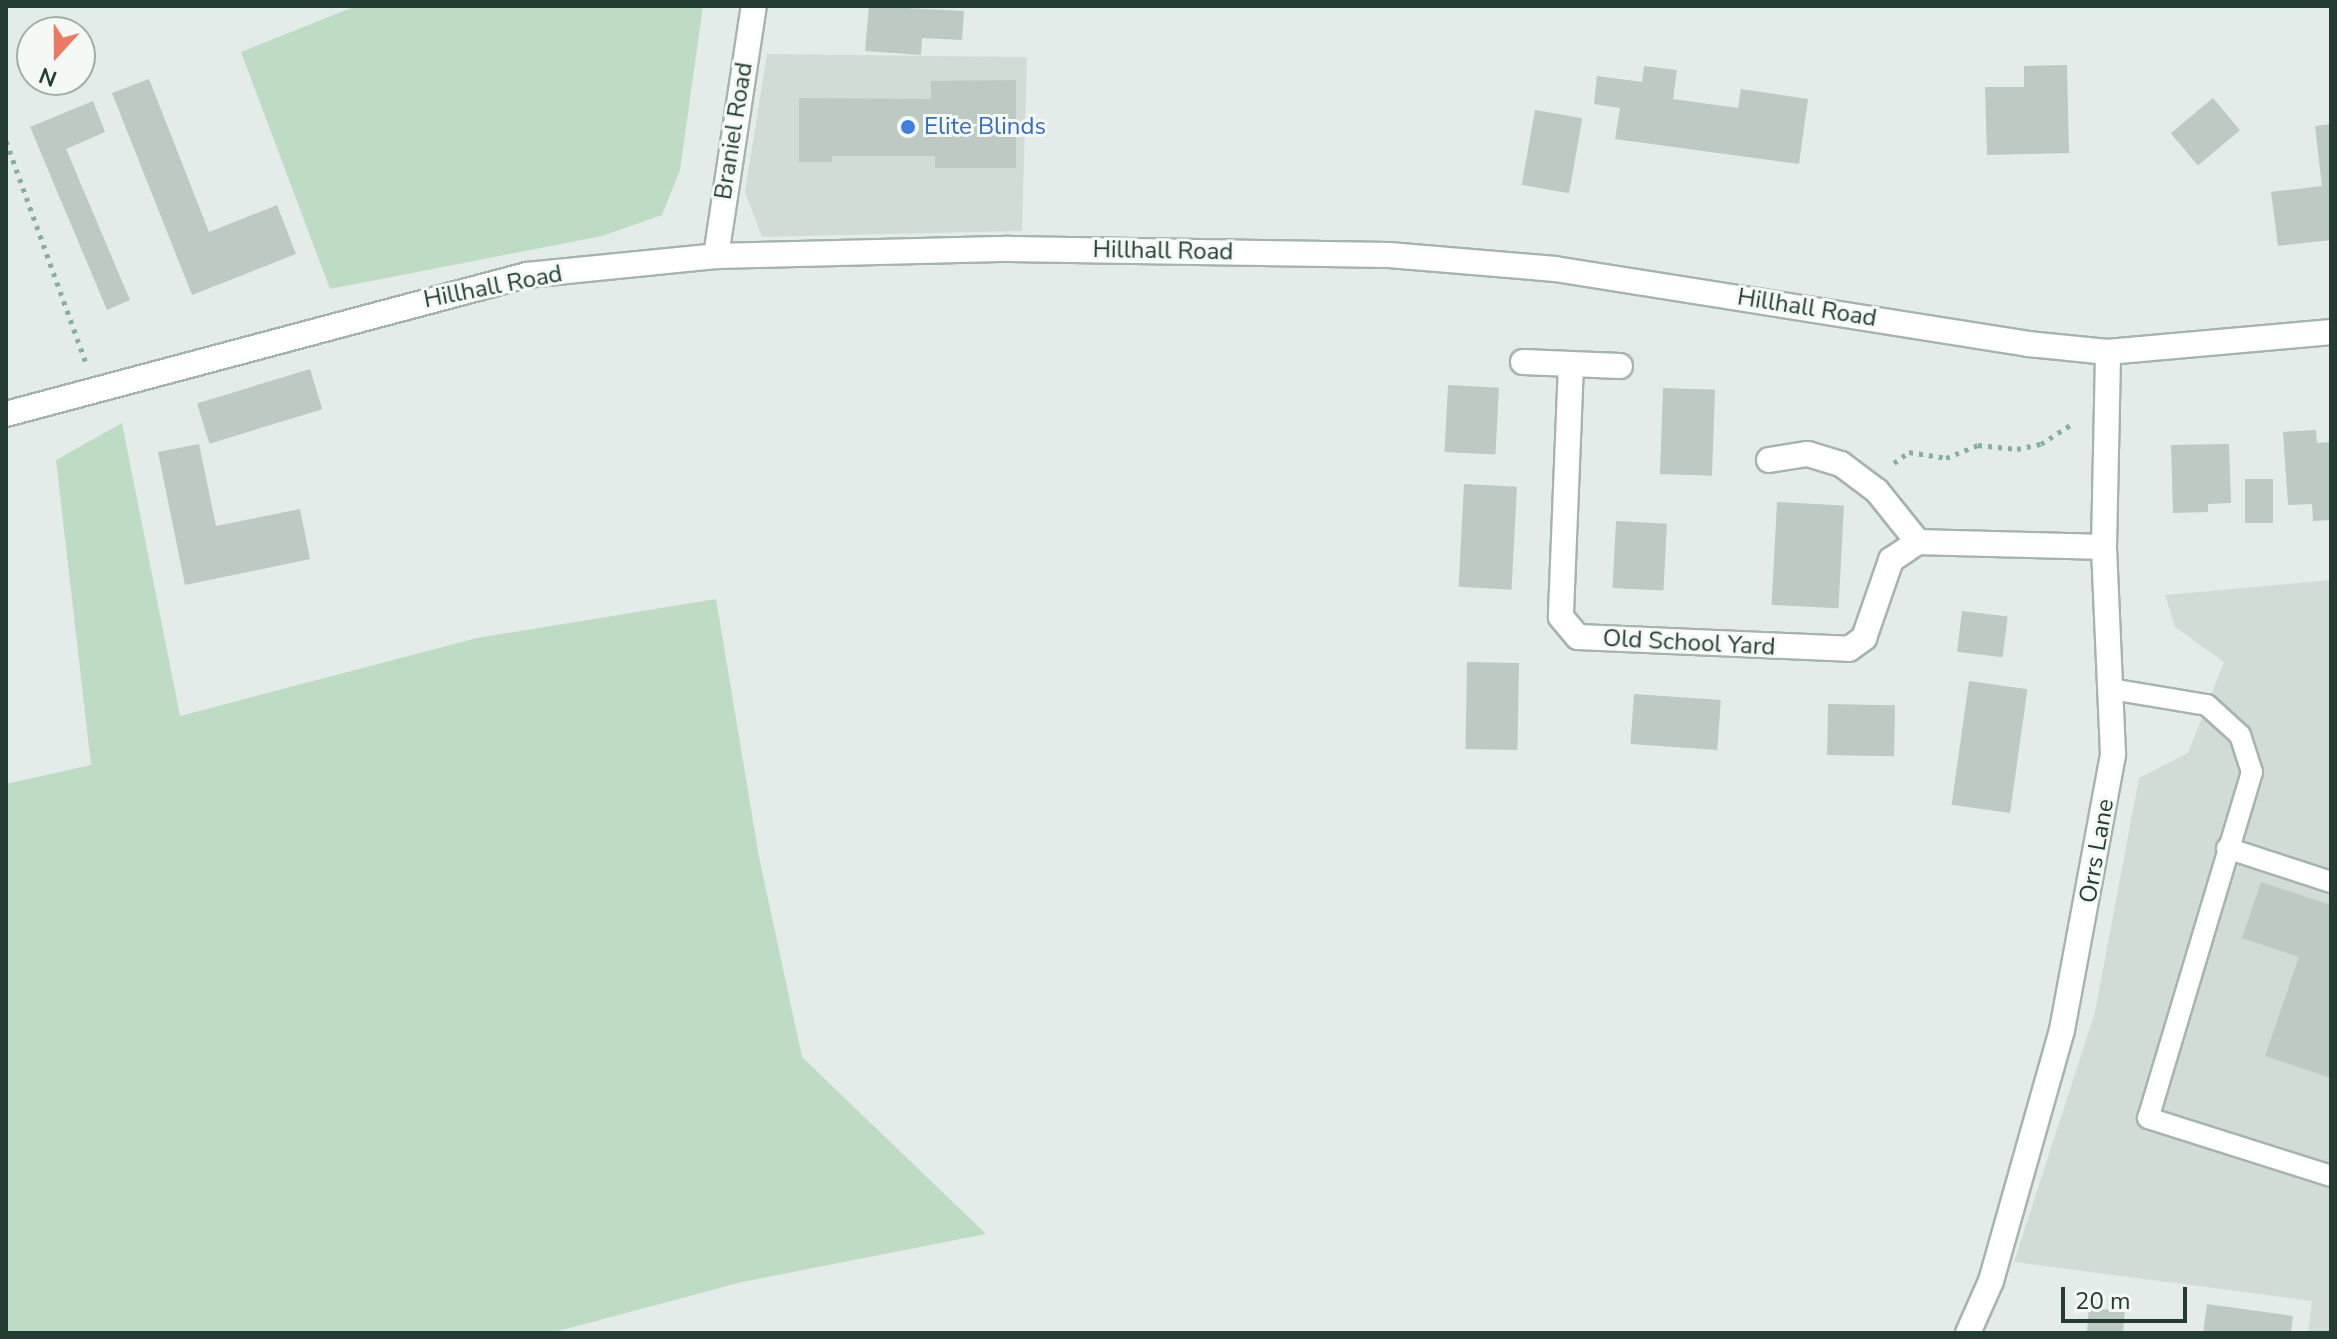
<!DOCTYPE html>
<style>
body{margin:0}
#map{position:relative;width:2337px;height:1339px;overflow:hidden;background:#e3ece8;font-family:"Nunito Sans",sans-serif}
div>[style]{position:absolute}
[style*='--x']{left:calc(var(--x)*1px);top:calc(var(--y)*1px);width:calc(var(--w)*1px);rotate:calc(var(--a)*1deg)}
.built>*{inset:0;background:#d2dcd7}
.green>*{inset:0;background:#bddcc3}
.building>*{inset:0;background:#bccac3;transform-origin:0 0}
.path>*{height:5px;margin-top:-2.5px;transform-origin:0;background:repeating-linear-gradient(90deg,#85af9f 0 4px,transparent 0 10px)}
.roads{filter:drop-shadow(2px 0 #a6b4ae) drop-shadow(-2px 0 #a6b4ae) drop-shadow(0 2px #a6b4ae) drop-shadow(0 -2px #a6b4ae)}
.service>*{height:20px;margin:-10px;padding:0 10px;transform-origin:10px;border-radius:10px;background:#fff}
.minor>*{height:24px;margin:-12px;padding:0 12px;transform-origin:12px;border-radius:12px;background:#fff}
.secondary>*{height:24px;margin:-12px;padding:0 12px;transform-origin:12px;border-radius:12px;background:#fff}
.dots>*{width:22px;height:22px;translate:-50% -50%;box-sizing:border-box;border:4px solid #f4f9f6;border-radius:50%}
span{translate:-50% -50%;white-space:nowrap;text-align:center;line-height:1.15;-webkit-text-stroke:6px #f4f9f6;paint-order:stroke}
.shop-label{font-size:24px;color:#366cbe}
.left{translate:0 -50%;text-align:left}
.street-label{font-size:24px;color:#243d34}
.frame{position:absolute;inset:0;border:8px solid #243d34;pointer-events:none}
.north{position:absolute;left:16px;top:16px;width:80px;height:80px;box-sizing:border-box;background:#f4f9f6;border:2px solid #a1aea8;border-radius:50%;rotate:201deg;font-size:22px;font-weight:700;line-height:32px;text-align:center;color:#243d34}
.north::after{content:'';display:block;margin:auto;width:28px;height:36px;background:#ec7a62;clip-path:polygon(50% 0,100% 100%,50% 72%,0 100%)}
.scale{position:absolute;left:2061px;top:1287px;width:126px;height:36px;box-sizing:border-box;border:4px solid #243d34;border-top:0;padding-left:10px;font-size:24px;line-height:28px;white-space:nowrap;color:#243d34;-webkit-text-stroke:6px #f4f9f6;paint-order:stroke}
</style>
<div id="map">
<div class="built">
<i style="clip-path:polygon(767px 54px,1027px 57px,1022px 231px,762px 237px,745px 192px)"></i>
<i style="clip-path:polygon(2331px 580px,2331px 1333px,2308px 1333px,2312px 1301px,2014px 1262px,2095px 1012px,2139px 778px,2188px 753px,2224px 662px,2175px 627px,2165px 595px)"></i>
</div>
<div class="green">
<i style="clip-path:polygon(356px 6px,703px 6px,680px 170px,662px 215px,602px 236px,330px 289px,241px 52px)"></i>
<i style="clip-path:polygon(122px 423px,180px 716px,477px 638px,716px 599px,759px 857px,802px 1057px,986px 1234px,742px 1282px,551px 1333px,6px 1333px,6px 784px,91px 765px,56px 460px)"></i>
</div>
<div class="building">
<i style="clip-path:polygon(869px 6px,964px 11px,962px 40px,922px 38px,921px 55px,865px 51px)"></i>
<i style="clip-path:polygon(2067px 65px,2069px 153px,1987px 155px,1985px 87px,2024px 87px,2024px 66px)"></i>
<i style="clip-path:polygon(1644px 66px,1677px 70px,1673px 99px,1738px 108px,1741px 89px,1808px 99px,1799px 164px,1615px 139px,1620px 108px,1594px 104px,1597px 76px,1642px 82px)"></i>
<i style="clip-path:polygon(149px 79px,209px 232px,277px 205px,296px 254px,192px 295px,112px 93px)"></i>
<i style="clip-path:polygon(1016px 80px,1016px 168px,935px 168px,935px 156px,832px 156px,832px 162px,799px 162px,799px 98px,931px 99px,931px 81px)"></i>
<i style="left:2213px;top:98px;width:42px;height:55px;rotate:50deg"></i>
<i style="clip-path:polygon(93px 101px,105px 132px,66px 149px,130px 300px,107px 310px,30px 127px)"></i>
<i style="left:1535px;top:110px;width:48px;height:76px;rotate:10deg"></i>
<i style="clip-path:polygon(2331px 124px,2331px 240px,2278px 246px,2271px 192px,2322px 186px,2315px 126px)"></i>
<i style="left:310px;top:369px;width:42px;height:118px;rotate:73deg"></i>
<i style="left:1448px;top:385px;width:51px;height:67px;rotate:3deg"></i>
<i style="left:1663px;top:388px;width:52px;height:86px;rotate:2deg"></i>
<i style="clip-path:polygon(2316px 430px,2317px 443px,2331px 442px,2331px 520px,2313px 521px,2312px 504px,2288px 505px,2283px 432px)"></i>
<i style="clip-path:polygon(199px 444px,216px 526px,300px 509px,310px 559px,185px 585px,158px 452px)"></i>
<i style="clip-path:polygon(2229px 444px,2231px 503px,2208px 504px,2208px 512px,2173px 513px,2171px 445px)"></i>
<i style="left:2245px;top:479px;width:28px;height:44px"></i>
<i style="left:1464px;top:484px;width:53px;height:103px;rotate:3deg"></i>
<i style="left:1777px;top:502px;width:67px;height:103px;rotate:3deg"></i>
<i style="left:1616px;top:521px;width:51px;height:67px;rotate:3deg"></i>
<i style="left:1962px;top:611px;width:46px;height:41px;rotate:7deg"></i>
<i style="left:1467px;top:662px;width:52px;height:87px;rotate:1deg"></i>
<i style="left:1969px;top:681px;width:59px;height:125px;rotate:8deg"></i>
<i style="left:1634px;top:694px;width:87px;height:50px;rotate:4deg"></i>
<i style="left:1828px;top:704px;width:67px;height:51px;rotate:1deg"></i>
<i style="clip-path:polygon(2261px 882px,2331px 905px,2331px 1078px,2265px 1056px,2299px 957px,2242px 938px)"></i>
<i style="clip-path:polygon(2207px 1304px,2293px 1316px,2291px 1333px,2203px 1333px)"></i>
<i style="left:2089px;top:1308px;width:36px;height:25px;rotate:5deg"></i>
</div>
<div class="path">
<i style="--x:6;--y:141;--w:234;--a:70.2"></i>
<i style="--x:1894;--y:463;--w:19;--a:-36"></i>
<i style="--x:1909;--y:452;--w:37;--a:9"></i>
<i style="--x:1946;--y:458;--w:35;--a:-22"></i>
<i style="--x:1978;--y:445;--w:39;--a:6"></i>
<i style="--x:2017;--y:449;--w:25;--a:-12"></i>
<i style="--x:2041;--y:444;--w:38;--a:-33"></i>
</div>
<div class="roads">
<div class="service">
<i style="--x:2111;--y:689;--w:97;--a:9.5"></i>
<i style="--x:2207;--y:705;--w:45;--a:42.3"></i>
<i style="--x:2240;--y:735;--w:39;--a:72"></i>
<i style="--x:2252;--y:772;--w:361;--a:106.7"></i>
<i style="--x:2148;--y:1118;--w:192;--a:17.6"></i>
<i style="--x:2227;--y:848;--w:109;--a:18.1"></i>
</div>
<div class="minor">
<i style="--x:716;--y:256;--w:253;--a:-81.4"></i>
<i style="--x:1523;--y:362;--w:97;--a:2.4"></i>
<i style="--x:1571;--y:364;--w:253;--a:92.3"></i>
<i style="--x:1561;--y:617;--w:26;--a:50"></i>
<i style="--x:1578;--y:637;--w:271;--a:2.5"></i>
<i style="--x:1849;--y:649;--w:19;--a:-36"></i>
<i style="--x:1864;--y:638;--w:83;--a:-70.9"></i>
<i style="--x:1891;--y:560;--w:32;--a:-34"></i>
<i style="--x:1918;--y:542;--w:186;--a:1.5"></i>
<i style="--x:1769;--y:460;--w:39;--a:-9"></i>
<i style="--x:1808;--y:454;--w:34;--a:17"></i>
<i style="--x:1841;--y:464;--w:45;--a:36.9"></i>
<i style="--x:1877;--y:491;--w:65;--a:51.2"></i>
<i style="--x:1968;--y:1333;--w:57;--a:-66.1"></i>
<i style="--x:1991;--y:1281;--w:261;--a:-74.2"></i>
<i style="--x:2062;--y:1030;--w:281;--a:-79.5"></i>
<i style="--x:2113;--y:754;--w:207;--a:-92.5"></i>
<i style="--x:2104;--y:547;--w:195;--a:-88.8"></i>
</div>
<div class="secondary">
<i style="--x:6;--y:414;--w:539;--a:-14.94"></i>
<i style="--x:527;--y:275;--w:190;--a:-5.7"></i>
<i style="--x:716;--y:256;--w:294;--a:-1.4"></i>
<i style="--x:1010;--y:249;--w:379;--a:0.9"></i>
<i style="--x:1389;--y:255;--w:167;--a:4.8"></i>
<i style="--x:1555;--y:269;--w:479;--a:9"></i>
<i style="--x:2028;--y:344;--w:80;--a:5.7"></i>
<i style="--x:2108;--y:352;--w:224;--a:-5.1"></i>
</div>
</div>
<div class="dots">
<i style="left:908px;top:127px;background:#3f7fe0"></i>
</div>
<div class="shop-label">
<span class="left" style="left:924px;top:127px">Elite Blinds</span>
</div>
<div class="street-label">
<span style="left:734px;top:131px;rotate:-81deg">Braniel Road</span>
<span style="left:1163px;top:251px;rotate:1deg">Hillhall Road</span>
<span style="left:493px;top:287px;rotate:-11deg">Hillhall Road</span>
<span style="left:1807px;top:308px;rotate:9deg">Hillhall Road</span>
<span style="left:1689px;top:643px;rotate:3deg">Old School Yard</span>
<span style="left:2097px;top:851px;rotate:-80deg">Orrs Lane</span>
</div>
<div class="frame"></div>
<div class="north">N</div>
<div class="scale">20 m</div>
</div>
